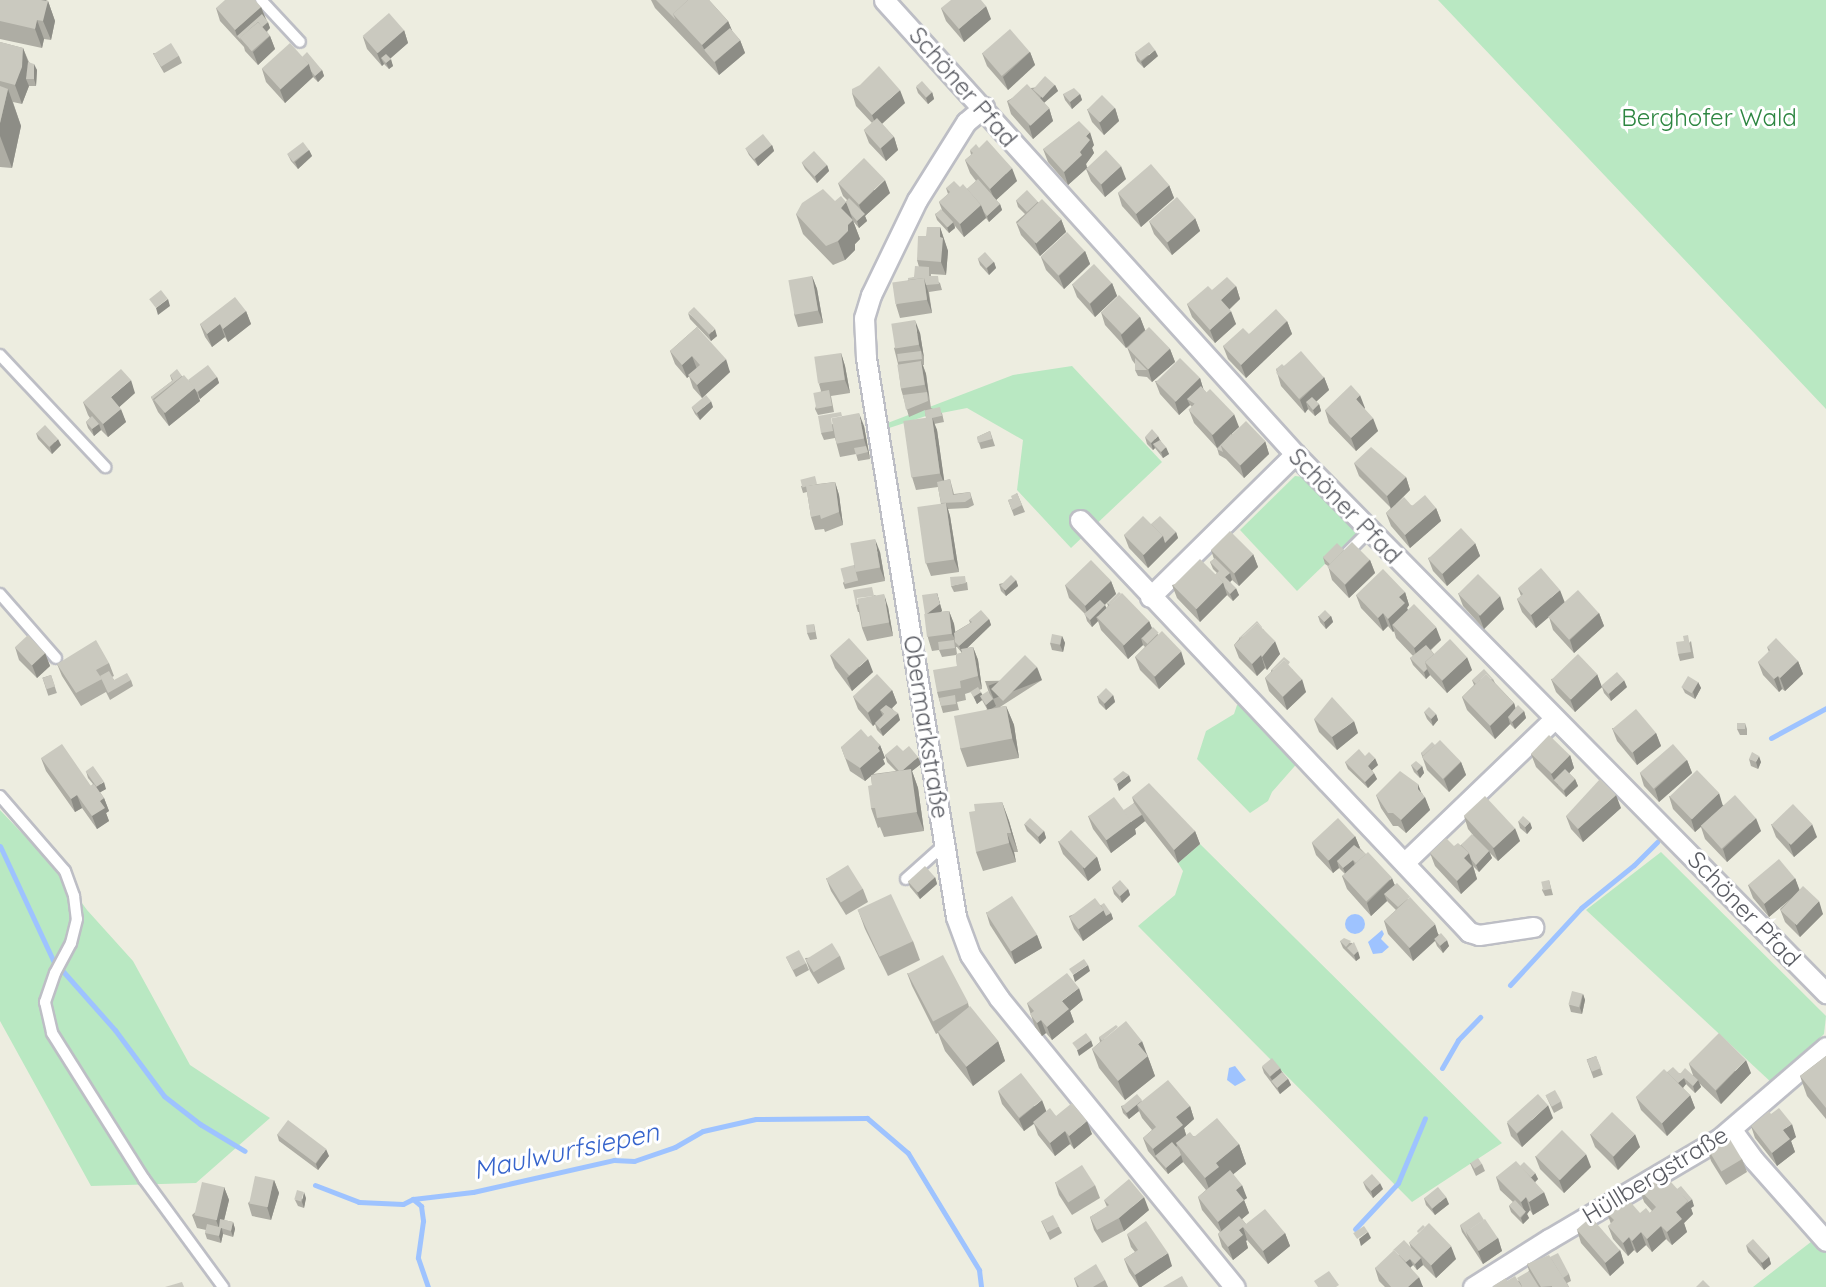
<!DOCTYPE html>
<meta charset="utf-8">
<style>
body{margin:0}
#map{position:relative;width:1826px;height:1287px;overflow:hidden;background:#edede0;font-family:Quicksand,sans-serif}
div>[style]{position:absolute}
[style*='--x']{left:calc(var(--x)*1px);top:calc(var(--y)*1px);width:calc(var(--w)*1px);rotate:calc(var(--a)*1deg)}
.green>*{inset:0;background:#b9e8c2}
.water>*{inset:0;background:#9ec3ff}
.round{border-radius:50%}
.stream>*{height:5px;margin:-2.5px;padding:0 2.5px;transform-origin:2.5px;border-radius:2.5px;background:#9ec3ff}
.roads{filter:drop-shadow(2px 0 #bdbec5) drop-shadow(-2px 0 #bdbec5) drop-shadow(0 2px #bdbec5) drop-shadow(0 -2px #bdbec5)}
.service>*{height:10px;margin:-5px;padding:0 5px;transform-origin:5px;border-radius:5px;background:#fff}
.minor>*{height:19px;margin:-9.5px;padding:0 9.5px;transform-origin:9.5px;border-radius:9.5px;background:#fff}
.wall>*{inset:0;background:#aeada4;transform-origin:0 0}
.shaded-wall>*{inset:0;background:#8d8d86;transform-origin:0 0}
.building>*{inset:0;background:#cac9bf;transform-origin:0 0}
span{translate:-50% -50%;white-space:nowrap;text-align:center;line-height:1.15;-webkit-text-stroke:6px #fff;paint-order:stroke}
.street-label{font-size:24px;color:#595b62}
.park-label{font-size:24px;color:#2d8641}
.water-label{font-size:26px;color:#3664cc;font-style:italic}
</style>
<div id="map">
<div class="green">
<i style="clip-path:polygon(1438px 0,1826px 0,1826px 409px,1792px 373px)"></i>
<i style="clip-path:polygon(1072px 366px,1162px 462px,1071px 548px,1017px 490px,1023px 440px,967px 408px,926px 416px,886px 429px,885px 424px,1013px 375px)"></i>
<i style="clip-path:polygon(1295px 476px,1304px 477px,1357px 533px,1297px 591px,1240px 530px)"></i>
<i style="clip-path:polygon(1237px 705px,1242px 705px,1250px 714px,1254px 710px,1301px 759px,1272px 792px,1268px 801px,1250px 813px,1197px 759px,1206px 731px,1234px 714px)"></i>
<i style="clip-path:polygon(0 810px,60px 873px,87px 910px,133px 961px,190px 1065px,270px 1118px,196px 1183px,91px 1186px,0 1021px)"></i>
<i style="clip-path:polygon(1200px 844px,1502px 1143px,1412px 1202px,1138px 926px,1175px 895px,1183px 871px,1178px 863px)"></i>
<i style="clip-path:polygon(1661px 852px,1826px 1016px,1824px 1034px,1773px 1084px,1586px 910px)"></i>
<i style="clip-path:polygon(1816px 1238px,1826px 1250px,1826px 1287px,1753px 1287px)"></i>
</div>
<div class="water">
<i class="round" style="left:1345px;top:914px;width:20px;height:20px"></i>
<i style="clip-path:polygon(1382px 930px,1384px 934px,1381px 939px,1389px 947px,1382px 953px,1373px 954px,1368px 942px)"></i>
<i style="clip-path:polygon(1235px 1066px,1246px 1080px,1235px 1086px,1227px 1080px,1229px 1068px)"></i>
</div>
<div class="stream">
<i style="--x:1771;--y:738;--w:63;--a:-28.6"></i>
<i style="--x:0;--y:846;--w:126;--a:65.1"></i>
<i style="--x:53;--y:960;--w:94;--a:48.5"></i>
<i style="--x:115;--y:1030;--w:82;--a:53.4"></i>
<i style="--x:164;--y:1096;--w:46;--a:37.9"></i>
<i style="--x:200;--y:1124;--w:52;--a:31"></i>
<i style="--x:1510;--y:985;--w:105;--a:-47.3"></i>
<i style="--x:1581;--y:908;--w:68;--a:-39.1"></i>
<i style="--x:1634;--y:865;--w:33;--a:-45"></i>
<i style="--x:1442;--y:1068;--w:32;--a:-60"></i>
<i style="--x:1458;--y:1040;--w:32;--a:-46"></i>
<i style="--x:315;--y:1185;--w:47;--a:21.1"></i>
<i style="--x:359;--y:1202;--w:44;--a:2.6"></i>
<i style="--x:403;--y:1204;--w:11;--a:-27"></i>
<i style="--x:413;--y:1199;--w:60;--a:-6.7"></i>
<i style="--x:473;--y:1192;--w:145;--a:-12.8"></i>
<i style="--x:614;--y:1160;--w:20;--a:3"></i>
<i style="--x:634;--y:1161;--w:43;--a:-18.9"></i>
<i style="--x:675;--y:1147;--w:32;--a:-30"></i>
<i style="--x:703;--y:1131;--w:54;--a:-12.8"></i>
<i style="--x:756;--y:1119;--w:111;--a:-0.5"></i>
<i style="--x:867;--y:1118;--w:54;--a:40.5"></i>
<i style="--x:908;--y:1153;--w:137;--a:58.7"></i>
<i style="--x:979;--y:1270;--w:17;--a:83"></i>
<i style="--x:413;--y:1199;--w:11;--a:41"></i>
<i style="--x:421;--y:1206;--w:15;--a:82"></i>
<i style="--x:423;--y:1221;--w:37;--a:98"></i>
<i style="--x:418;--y:1258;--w:31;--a:71"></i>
<i style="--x:1355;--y:1229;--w:63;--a:-46.9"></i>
<i style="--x:1398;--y:1183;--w:70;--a:-67.4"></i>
</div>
<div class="roads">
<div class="service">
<i style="--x:261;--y:0;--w:57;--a:47.1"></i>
<i style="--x:0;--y:355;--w:154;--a:46.8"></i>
<i style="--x:1348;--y:552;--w:30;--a:-45"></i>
<i style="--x:0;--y:594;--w:85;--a:48.8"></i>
<i style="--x:0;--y:796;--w:99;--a:49.1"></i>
<i style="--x:65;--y:871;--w:27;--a:70"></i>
<i style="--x:74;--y:896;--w:23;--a:83"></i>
<i style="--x:77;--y:919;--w:25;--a:104"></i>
<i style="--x:71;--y:943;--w:34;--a:118"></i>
<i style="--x:55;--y:973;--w:31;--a:109"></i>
<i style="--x:45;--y:1002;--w:32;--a:77"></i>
<i style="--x:52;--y:1033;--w:173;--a:57.8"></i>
<i style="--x:144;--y:1179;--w:134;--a:53.8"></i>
<i style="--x:906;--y:879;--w:52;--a:-41.9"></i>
</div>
<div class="minor">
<i style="--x:884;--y:0;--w:612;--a:47.85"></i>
<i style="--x:1295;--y:454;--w:757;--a:45.43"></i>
<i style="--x:984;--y:107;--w:23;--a:140"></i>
<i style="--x:966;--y:122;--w:92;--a:122.1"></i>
<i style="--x:917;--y:200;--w:106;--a:115.8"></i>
<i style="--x:871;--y:295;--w:24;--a:107"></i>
<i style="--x:864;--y:318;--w:40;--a:87.1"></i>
<i style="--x:866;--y:358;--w:566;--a:80.85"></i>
<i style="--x:956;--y:917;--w:40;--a:69.8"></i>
<i style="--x:970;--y:955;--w:52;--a:56"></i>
<i style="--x:999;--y:998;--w:373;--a:50.8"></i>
<i style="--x:1080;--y:520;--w:567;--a:46.64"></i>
<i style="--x:1469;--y:932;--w:10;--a:17"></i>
<i style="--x:1479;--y:935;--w:55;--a:-8.4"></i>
<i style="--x:1150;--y:597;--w:204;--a:-44.6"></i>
<i style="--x:1405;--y:862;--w:207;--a:-43.8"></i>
<i style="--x:1732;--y:1130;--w:37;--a:54"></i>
<i style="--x:1754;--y:1160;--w:108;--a:48.4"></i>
<i style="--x:1473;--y:1287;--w:90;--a:-32.3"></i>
<i style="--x:1549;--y:1239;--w:197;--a:-30.5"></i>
<i style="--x:1719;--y:1139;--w:141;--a:-40.7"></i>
</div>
</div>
<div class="wall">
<i style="clip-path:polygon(0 0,46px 0,48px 1px,55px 21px,51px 40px,44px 39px,42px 48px,0 39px)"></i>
<i style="clip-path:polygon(651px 0,709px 0,728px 21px,732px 31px,740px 40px,745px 53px,719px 75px,655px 8px)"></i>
<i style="clip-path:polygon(261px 7px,270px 28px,267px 32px,270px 36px,275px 49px,258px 65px,245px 51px,244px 47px,220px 21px,216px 8px)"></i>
<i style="clip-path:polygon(941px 8px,991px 19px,964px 42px,946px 21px)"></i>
<i style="clip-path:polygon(404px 30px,408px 43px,390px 59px,393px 66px,389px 69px,384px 64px,382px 66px,367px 49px,363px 37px)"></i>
<i style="clip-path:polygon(0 42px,23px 48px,29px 62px,37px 70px,36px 86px,29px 86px,22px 104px,13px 102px,21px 126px,12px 168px,0 167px)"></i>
<i style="clip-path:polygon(1030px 52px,1035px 65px,1008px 90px,987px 66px,982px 53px)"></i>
<i style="clip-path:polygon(153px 53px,179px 56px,182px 63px,164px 73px,156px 59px)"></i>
<i style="clip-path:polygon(1135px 54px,1158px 56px,1144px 68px,1137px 61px)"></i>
<i style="clip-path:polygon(302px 57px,322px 70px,324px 76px,318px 82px,313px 77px,285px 103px,266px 82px,262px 69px)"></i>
<i style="clip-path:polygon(1055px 85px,1058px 91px,1044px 103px,1049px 108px,1053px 121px,1033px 139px,1011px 114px,1007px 101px,1031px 88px)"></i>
<i style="clip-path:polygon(916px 87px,932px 92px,934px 99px,928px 104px,918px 93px)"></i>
<i style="clip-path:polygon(852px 93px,905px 103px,882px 124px,894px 137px,898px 150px,886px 161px,869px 143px,864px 130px,872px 123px,856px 106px)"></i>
<i style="clip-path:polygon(1063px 94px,1080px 94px,1082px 100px,1072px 109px,1065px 100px)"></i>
<i style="clip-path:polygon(1115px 108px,1119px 121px,1104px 135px,1092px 122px,1087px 109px)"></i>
<i style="clip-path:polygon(772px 145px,774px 151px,758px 166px,749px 155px,746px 149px)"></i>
<i style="clip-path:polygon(1094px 145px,1092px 148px,1094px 153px,1086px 164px,1087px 167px,1126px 179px,1105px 197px,1091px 181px,1086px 169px,1068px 185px,1048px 162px,1043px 149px)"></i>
<i style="clip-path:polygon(309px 150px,312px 156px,298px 169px,291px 161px,288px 155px)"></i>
<i style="clip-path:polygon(970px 150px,1017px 181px,996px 200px,1000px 204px,1002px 210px,989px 222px,986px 218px,964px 237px,955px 226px,955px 228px,949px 233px,937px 220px,935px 214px,942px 210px,939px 202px,948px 194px,946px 188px,967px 189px,976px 181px,970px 173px,965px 160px,971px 155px)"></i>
<i style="clip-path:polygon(802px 163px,827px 165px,829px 171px,817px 183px,805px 169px)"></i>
<i style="clip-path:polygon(838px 183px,890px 193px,865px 216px,867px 221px,859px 228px,853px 221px,860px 239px,855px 244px,855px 250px,845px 260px,833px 265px,803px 234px,796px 214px,835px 201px,846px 202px,847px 200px,843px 196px)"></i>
<i style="clip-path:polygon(1169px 185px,1174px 198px,1141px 227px,1122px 206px,1118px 193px)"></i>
<i style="clip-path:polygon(1016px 200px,1038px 202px,1061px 219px,1066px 232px,1040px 256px,1021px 235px,1016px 222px,1025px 214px,1018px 207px)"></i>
<i style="clip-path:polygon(1195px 218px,1200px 231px,1172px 255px,1154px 234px,1149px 221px)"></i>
<i style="clip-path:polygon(940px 227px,948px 251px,946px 275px,931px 274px,931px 276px,940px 283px,942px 290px,929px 292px,932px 313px,900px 318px,896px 305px,908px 280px,914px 277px,919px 267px,917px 260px,926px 236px)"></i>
<i style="clip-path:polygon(1085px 251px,1090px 264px,1064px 289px,1046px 270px,1041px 257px)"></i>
<i style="clip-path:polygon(978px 259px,994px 262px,996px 268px,989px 275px,980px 265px)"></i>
<i style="clip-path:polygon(811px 276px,812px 276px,817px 289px,823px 323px,798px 327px,794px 314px)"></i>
<i style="clip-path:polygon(1112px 283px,1117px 296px,1095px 317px,1077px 297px,1072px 284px)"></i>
<i style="clip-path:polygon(1236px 286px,1240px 299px,1229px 310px,1236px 324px,1215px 343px,1192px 317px,1187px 304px,1212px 290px)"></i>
<i style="clip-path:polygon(246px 311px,251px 324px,228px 342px,225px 337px,212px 347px,205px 337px,200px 324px)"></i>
<i style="clip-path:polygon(1101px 312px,1140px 317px,1145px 330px,1170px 349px,1175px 362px,1152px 382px,1147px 377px,1138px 376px,1135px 370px,1135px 364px,1132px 360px,1127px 347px,1126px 348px,1105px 325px)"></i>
<i style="clip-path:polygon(688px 313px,717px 336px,711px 341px,690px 319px)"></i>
<i style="clip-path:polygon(1287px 321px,1292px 334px,1246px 378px,1228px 359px,1223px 346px,1249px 334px)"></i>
<i style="clip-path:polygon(697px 327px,730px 372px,702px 398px,693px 388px,689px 376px,687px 378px,675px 364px,670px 351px)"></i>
<i style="clip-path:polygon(920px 333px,924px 358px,924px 365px,923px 365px,926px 374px,931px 408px,942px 413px,944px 422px,934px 424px,937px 430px,944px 481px,950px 479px,954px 494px,970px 492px,974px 505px,968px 508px,948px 509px,950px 516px,959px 572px,931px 576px,926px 563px,941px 504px,938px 487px,916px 490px,912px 477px,926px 418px,925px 410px,909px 417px,901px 389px,898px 364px,894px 348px)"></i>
<i style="clip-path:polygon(841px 353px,845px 366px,850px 393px,831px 396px,834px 412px,818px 415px,815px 409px,821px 391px,819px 384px)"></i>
<i style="clip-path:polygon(1284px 366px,1324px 377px,1329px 390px,1316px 402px,1319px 404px,1321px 411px,1315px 416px,1308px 409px,1305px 413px,1281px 386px,1276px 369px)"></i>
<i style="clip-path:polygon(170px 375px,182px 376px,189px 381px,217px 377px,219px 383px,200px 399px,198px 396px,200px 401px,169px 426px,158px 412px,151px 397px,172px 381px)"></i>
<i style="clip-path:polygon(1200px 378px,1203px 389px,1239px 427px,1231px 434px,1265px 441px,1269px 454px,1244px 478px,1226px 459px,1219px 455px,1217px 448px,1194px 423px,1189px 410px,1192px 407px,1190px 405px,1179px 415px,1160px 394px,1155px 381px)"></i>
<i style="clip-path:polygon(135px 393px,119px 407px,126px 422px,108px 437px,101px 430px,94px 436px,88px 428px,86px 422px,90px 418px,88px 415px,83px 402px)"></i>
<i style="clip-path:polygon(713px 407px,700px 420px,695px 414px,692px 408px)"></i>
<i style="clip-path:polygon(1365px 408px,1364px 409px,1378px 431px,1356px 451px,1329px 423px,1325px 410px)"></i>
<i style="clip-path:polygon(843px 416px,864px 426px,870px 459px,858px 461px,856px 454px,840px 457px,835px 438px,824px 440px,821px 433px)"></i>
<i style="clip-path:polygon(990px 431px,995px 446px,981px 449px,977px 437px)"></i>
<i style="clip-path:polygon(36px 433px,61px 445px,52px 454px,38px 439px)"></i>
<i style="clip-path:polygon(1145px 437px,1160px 440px,1169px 454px,1163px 458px,1155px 448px,1153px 450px,1147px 444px)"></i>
<i style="clip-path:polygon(1354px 463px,1406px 477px,1410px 490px,1396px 504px,1436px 508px,1441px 521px,1410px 548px,1391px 526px,1386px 513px,1391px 508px,1359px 476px)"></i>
<i style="clip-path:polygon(835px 482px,839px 495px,843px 525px,825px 532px,824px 529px,815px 530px,811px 517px,807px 492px,803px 493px,801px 486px)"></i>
<i style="clip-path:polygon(1017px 493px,1025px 512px,1014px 516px,1008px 500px,1012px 499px)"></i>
<i style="clip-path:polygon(1151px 524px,1176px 532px,1178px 538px,1148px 568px,1129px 548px,1124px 535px)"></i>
<i style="clip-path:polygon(1475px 543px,1480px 556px,1447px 586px,1433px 571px,1428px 558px)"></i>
<i style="clip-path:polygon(1211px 550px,1253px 554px,1258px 567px,1239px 586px,1232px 580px,1230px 582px,1239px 595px,1233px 601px,1227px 595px,1200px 622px,1177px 598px,1172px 585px,1215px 575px,1217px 573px,1213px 569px,1210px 562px,1214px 559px)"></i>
<i style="clip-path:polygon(1344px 550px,1370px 560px,1375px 573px,1349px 598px,1332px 580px,1328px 566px,1325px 564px,1323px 557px)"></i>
<i style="clip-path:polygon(880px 552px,885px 581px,845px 589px,843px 583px,854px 565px)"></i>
<i style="clip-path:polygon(1016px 580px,1018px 586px,1006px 596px,1001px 591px,999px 584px)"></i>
<i style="clip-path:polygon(1111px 581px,1116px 594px,1105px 605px,1106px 608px,1108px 606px,1107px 603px,1149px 621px,1152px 628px,1185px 664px,1159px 689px,1140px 670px,1135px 657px,1145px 647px,1143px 645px,1128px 659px,1101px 630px,1098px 621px,1092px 627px,1087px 621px,1085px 614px,1069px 598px,1065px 585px)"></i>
<i style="clip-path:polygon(967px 582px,968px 590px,954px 592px,951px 586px)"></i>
<i style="clip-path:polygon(1518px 588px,1599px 613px,1604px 626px,1574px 653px,1553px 630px,1549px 617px,1555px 612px,1536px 628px,1522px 612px,1517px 599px,1521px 596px)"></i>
<i style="clip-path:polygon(1405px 592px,1409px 605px,1407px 608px,1408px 610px,1441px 640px,1431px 650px,1434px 654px,1472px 670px,1447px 693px,1430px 675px,1426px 679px,1413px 665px,1410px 658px,1413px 656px,1396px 638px,1394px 631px,1393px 632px,1388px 626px,1383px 631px,1361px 608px,1356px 595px)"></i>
<i style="clip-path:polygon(evenodd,937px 593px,942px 611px,940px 612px,949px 611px,954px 624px,955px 632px,970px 623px,969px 620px,989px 619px,991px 625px,967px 648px,973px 647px,978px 660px,982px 689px,979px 690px,982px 695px,989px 693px,985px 681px,1042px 680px,1000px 707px,1006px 706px,1014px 725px,1019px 758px,967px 767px,960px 748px,987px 709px,982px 700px,977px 704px,971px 692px,965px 694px,966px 700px,957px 702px,959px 710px,943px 713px,937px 692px,957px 666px,956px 655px,942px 657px,939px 650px,932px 651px,928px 638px,925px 614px,937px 593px,956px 647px,957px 647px,962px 653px,957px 654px,956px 647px)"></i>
<i style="clip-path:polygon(1458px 593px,1504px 609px,1484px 629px,1463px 606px)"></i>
<i style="clip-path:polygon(875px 595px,888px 607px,893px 636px,867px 641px,862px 628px,859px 612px,858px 612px,856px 605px)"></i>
<i style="clip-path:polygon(1318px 616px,1331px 616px,1333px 622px,1326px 629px,1320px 622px)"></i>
<i style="clip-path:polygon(814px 624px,817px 639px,810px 640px,807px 633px)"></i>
<i style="clip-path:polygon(1263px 629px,1280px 654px,1267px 670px,1265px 668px,1257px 676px,1239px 658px,1234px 645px,1239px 639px,1239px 638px)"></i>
<i style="clip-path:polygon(1062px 636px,1065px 643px,1063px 652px,1052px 650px,1050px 643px)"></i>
<i style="clip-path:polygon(1691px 641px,1694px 658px,1680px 661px,1678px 654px)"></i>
<i style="clip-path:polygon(15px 647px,45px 653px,50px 666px,37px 678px,19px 660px)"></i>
<i style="clip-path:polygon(1767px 647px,1798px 661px,1803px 674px,1785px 691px,1782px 689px,1779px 692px,1763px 675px,1758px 662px,1769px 652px)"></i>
<i style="clip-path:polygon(830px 655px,873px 672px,852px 691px,835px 668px)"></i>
<i style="clip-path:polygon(109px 663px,114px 676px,112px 677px,114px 680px,131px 680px,133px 686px,110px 700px,106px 692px,81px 706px,62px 676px,57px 664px)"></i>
<i style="clip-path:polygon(1292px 669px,1306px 692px,1287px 710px,1269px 691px,1265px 678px,1271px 672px,1271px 670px)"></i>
<i style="clip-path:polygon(1597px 674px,1601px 686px,1627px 687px,1611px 701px,1604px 693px,1602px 687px,1575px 712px,1556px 692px,1551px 679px)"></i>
<i style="left:51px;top:675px;width:19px;height:9px;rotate:72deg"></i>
<i style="clip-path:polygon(1493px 679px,1495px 683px,1514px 703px,1515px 708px,1524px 711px,1526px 718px,1515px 729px,1510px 724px,1495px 739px,1467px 710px,1462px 697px,1474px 685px,1472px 680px)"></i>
<i style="clip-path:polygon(1698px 682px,1701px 688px,1695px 699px,1685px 693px,1682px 687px)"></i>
<i style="clip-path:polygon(892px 690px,897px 703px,892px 708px,900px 720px,883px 736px,877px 730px,875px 724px,873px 726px,858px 709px,853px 696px)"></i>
<i style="clip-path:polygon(1113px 695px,1115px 702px,1106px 710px,1099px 703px,1097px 696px)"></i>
<i style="clip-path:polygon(1424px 712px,1436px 714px,1438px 720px,1433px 726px,1427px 719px)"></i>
<i style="clip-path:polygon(1314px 719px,1358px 733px,1337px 750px,1319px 732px)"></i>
<i style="clip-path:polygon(1745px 723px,1747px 729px,1747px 735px,1740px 735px,1737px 729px)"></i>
<i style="clip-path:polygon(1612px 728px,1656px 733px,1661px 746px,1637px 765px,1617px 741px)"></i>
<i style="clip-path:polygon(868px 737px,880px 745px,885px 758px,883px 759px,885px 764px,873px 774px,896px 771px,887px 762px,885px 755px,903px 751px,921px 764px,912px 771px,918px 788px,924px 831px,884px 837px,880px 827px,878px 828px,871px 808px,872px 785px,871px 776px,865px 781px,850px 771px,841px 747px)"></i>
<i style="clip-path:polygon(1435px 745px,1461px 762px,1466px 775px,1449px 792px,1427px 770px,1421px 753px)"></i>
<i style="clip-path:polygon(1531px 754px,1570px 755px,1574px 768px,1569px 773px,1575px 779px,1578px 786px,1566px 797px,1536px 767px)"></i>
<i style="clip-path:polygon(1365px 756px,1378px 765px,1372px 770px,1377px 779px,1368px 788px,1348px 769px,1345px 762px)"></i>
<i style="clip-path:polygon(41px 758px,91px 786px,93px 784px,88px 778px,86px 771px,106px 789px,100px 792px,104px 798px,109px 811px,106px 813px,109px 821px,97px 829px,82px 808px,75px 812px,46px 771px)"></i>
<i style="clip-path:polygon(1749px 759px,1761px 762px,1758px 769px,1751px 766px)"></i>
<i style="clip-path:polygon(1687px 760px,1692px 773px,1659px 802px,1644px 786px,1640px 773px)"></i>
<i style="clip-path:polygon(1411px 765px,1422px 766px,1424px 773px,1420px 778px,1414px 772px)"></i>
<i style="clip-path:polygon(1422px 793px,1430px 810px,1406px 833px,1398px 826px,1393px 826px,1381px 808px,1376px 795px)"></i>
<i style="clip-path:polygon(1669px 796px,1723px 805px,1761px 831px,1727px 862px,1705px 839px,1701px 827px,1695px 832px,1673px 809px)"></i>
<i style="clip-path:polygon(1132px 797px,1195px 831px,1200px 844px,1178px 863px,1144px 820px,1145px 821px,1135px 829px,1136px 834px,1111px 853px,1093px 829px,1088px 816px,1124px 811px,1134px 803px)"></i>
<i style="clip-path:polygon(1002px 802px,1009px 821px,1018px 852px,1014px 852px,1016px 862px,983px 871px,976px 852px,975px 811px)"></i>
<i style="clip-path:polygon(1621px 808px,1583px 842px,1571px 829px,1566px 816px)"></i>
<i style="clip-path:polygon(1464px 816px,1520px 841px,1498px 861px,1489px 852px,1492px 858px,1479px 872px,1473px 866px,1477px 879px,1461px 894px,1435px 866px,1430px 853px,1461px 845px,1473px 835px,1468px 829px)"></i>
<i style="clip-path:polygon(1518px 821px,1532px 828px,1527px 834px,1520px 828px)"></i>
<i style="clip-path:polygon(1024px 824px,1044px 831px,1046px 838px,1040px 844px,1027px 831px)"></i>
<i style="clip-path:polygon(1771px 824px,1817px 837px,1794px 857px,1776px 837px)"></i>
<i style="clip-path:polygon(1355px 836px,1360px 848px,1395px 885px,1449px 946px,1443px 953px,1437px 946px,1435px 941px,1413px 961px,1388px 934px,1384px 921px,1396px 910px,1387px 901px,1371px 916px,1347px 889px,1342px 876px,1345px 874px,1339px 868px,1333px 873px,1316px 855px,1312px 843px)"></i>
<i style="clip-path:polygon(1058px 841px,1097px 857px,1101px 870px,1088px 881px,1063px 854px)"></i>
<i style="clip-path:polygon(935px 877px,937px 884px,920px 899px,910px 887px,908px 881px)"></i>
<i style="clip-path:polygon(826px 878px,863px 889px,868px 902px,846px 915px,831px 891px)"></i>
<i style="clip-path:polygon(1795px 878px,1799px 890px,1823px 914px,1800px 937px,1785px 922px,1780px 909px,1791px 898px,1769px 917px,1753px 898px,1748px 885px)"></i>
<i style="clip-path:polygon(1549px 880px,1553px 895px,1545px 896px,1542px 890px)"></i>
<i style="clip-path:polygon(1112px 887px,1128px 889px,1130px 895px,1122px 903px,1114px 894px)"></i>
<i style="clip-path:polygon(1101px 905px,1111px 913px,1113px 919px,1083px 941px,1074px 929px,1069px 916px)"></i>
<i style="clip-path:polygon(858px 910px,913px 941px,920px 960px,888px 976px,865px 929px)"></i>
<i style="clip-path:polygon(986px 912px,1037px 935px,1042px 948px,1015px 964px,990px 925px)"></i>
<i style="clip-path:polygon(1340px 941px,1352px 943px,1360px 958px,1356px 961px,1343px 948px)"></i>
<i style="clip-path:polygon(840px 956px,845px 969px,818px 984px,810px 971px,805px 958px)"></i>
<i style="clip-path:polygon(786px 957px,806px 963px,809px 970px,796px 977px)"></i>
<i style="clip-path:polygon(907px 973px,968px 1003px,969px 1007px,998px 1041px,1005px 1061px,973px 1086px,945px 1051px,938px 1033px,936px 1034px,912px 986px)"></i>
<i style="clip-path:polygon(1583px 994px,1585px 1000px,1582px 1014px,1571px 1012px,1569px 1005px)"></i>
<i style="clip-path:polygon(1083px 1000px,1070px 1011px,1074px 1022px,1052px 1040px,1046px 1033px,1042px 1036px,1035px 1027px,1027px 1003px)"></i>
<i style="clip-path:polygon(1099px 1037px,1147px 1054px,1155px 1076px,1125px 1100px,1099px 1068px,1092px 1049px,1100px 1042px)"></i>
<i style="left:1596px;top:1056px;width:20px;height:10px;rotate:70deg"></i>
<i style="clip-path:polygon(1826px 1056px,1826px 1119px,1807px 1096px,1800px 1076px)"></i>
<i style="clip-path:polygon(1689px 1064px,1751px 1073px,1721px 1104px,1699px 1083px,1701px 1087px,1695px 1093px,1686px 1084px,1683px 1088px,1690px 1095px,1695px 1108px,1667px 1136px,1641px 1110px,1636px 1097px,1667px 1072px,1693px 1075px)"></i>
<i style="clip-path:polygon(1262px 1067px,1282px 1072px,1288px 1079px,1291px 1085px,1280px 1094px,1264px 1073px)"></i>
<i style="clip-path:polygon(998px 1091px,1046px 1111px,1092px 1134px,1074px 1149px,1070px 1144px,1055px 1156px,1038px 1135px,1034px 1124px,1024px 1131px,1002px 1104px)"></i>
<i style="clip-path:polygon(1546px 1096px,1561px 1101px,1563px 1108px,1554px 1113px)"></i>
<i style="clip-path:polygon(1142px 1101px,1190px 1106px,1194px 1119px,1184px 1128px,1186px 1135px,1239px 1144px,1246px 1164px,1233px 1174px,1247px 1198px,1244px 1200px,1249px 1213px,1242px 1219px,1246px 1224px,1285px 1233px,1290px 1246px,1268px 1264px,1247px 1240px,1246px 1241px,1248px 1248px,1233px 1260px,1222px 1247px,1218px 1234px,1220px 1232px,1202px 1210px,1198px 1197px,1206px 1190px,1183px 1162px,1168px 1174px,1148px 1151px,1143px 1138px,1152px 1130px,1142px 1118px,1139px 1111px,1129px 1119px,1123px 1113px,1121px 1106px)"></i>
<i style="clip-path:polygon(1771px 1114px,1796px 1137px,1791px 1141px,1795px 1152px,1777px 1166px,1755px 1138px,1751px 1126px)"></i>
<i style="clip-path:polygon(1553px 1118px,1522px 1147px,1511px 1136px,1507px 1123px)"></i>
<i style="clip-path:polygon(277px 1134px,329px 1156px,318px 1170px,279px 1141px)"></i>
<i style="clip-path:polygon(1590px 1134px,1640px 1147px,1618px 1170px,1595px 1147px)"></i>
<i style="clip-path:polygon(1707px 1148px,1742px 1159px,1747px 1172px,1726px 1185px,1711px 1161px)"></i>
<i style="clip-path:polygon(1535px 1156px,1591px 1167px,1564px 1193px,1540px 1169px)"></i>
<i style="clip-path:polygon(1470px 1163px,1482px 1164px,1485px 1171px,1476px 1176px)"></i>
<i style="clip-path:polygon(1520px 1166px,1535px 1173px,1538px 1179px,1535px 1182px,1549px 1205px,1533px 1215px,1530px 1210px,1527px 1214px,1529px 1218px,1523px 1224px,1511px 1212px,1509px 1206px,1513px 1202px,1500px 1190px,1496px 1177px)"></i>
<i style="clip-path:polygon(274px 1180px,279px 1193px,271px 1220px,252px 1216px,248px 1203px)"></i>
<i style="clip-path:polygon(1055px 1182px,1095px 1185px,1100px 1198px,1072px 1215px,1059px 1195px)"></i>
<i style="clip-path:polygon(1363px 1182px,1383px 1189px,1373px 1198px,1366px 1189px)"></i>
<i style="clip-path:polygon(1653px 1183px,1677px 1189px,1694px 1206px,1691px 1208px,1693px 1214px,1684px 1223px,1687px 1232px,1672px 1245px,1666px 1239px,1652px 1252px,1646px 1245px,1637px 1253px,1634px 1250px,1628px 1256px,1613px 1239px,1608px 1226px,1611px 1224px,1607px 1213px,1650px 1213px,1652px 1211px,1644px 1202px,1640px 1190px)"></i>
<i style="clip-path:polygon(224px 1187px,229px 1200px,224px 1220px,233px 1222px,235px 1229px,233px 1237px,223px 1234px,221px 1243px,207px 1239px,205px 1233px,206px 1230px,197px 1228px,192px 1215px)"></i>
<i style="clip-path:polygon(306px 1198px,304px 1208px,298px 1206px,295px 1200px)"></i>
<i style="clip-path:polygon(1424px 1198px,1449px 1204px,1435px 1215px,1426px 1205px)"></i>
<i style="clip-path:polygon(1104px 1200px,1149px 1210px,1124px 1231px,1102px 1243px,1094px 1230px,1090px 1217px,1107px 1207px)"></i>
<i style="clip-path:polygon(1041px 1221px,1059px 1227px,1062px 1233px,1050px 1240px)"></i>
<i style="clip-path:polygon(1460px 1225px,1498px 1238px,1502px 1251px,1483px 1264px,1462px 1232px)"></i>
<i style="clip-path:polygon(1577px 1230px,1620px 1250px,1624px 1263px,1610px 1276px,1581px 1243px)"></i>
<i style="clip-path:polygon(1127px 1234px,1172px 1266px,1141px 1287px,1139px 1287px,1129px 1272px,1124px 1259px,1135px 1252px,1131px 1247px)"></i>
<i style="clip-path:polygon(1409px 1242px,1456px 1259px,1436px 1278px,1423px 1265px,1417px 1270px,1413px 1265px,1410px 1267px,1423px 1287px,1385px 1287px,1379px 1281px,1375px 1268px,1411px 1248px)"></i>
<i style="clip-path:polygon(1746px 1245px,1769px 1257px,1771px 1264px,1764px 1270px,1748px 1252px)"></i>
<i style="clip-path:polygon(1550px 1257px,1569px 1274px,1571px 1281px,1567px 1283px,1569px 1287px,1494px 1287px,1507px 1281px,1518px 1281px,1529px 1271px,1527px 1264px)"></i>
<i style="clip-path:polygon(1074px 1278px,1105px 1280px,1108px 1287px,1077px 1287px)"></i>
</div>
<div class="shaded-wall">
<i style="clip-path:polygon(41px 0,46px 0,47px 4px,48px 1px,55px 21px,51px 40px,43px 21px)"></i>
<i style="clip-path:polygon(986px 6px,991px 19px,964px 42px,959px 29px)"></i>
<i style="clip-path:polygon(261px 7px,266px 20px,237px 36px,235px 30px)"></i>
<i style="clip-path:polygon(37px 20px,44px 39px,42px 48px,35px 29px)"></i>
<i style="clip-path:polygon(728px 21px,736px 40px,705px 51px,702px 45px)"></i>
<i style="clip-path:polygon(268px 22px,270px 28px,249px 48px,245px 43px)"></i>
<i style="clip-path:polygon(404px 30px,408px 43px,386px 62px,381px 58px,384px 64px,382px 66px,377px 53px)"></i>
<i style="clip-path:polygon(270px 36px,275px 49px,258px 65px,253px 52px)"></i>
<i style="clip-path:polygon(740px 40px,745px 53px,719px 75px,715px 62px)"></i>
<i style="clip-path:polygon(23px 48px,30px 67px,26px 79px,29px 86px,22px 104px,15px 85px)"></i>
<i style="clip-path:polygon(1155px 50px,1158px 56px,1144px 68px,1141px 62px)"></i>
<i style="clip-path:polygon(1030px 52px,1035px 65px,1008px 90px,1003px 77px)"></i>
<i style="clip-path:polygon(391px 59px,393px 66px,389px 69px,386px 63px)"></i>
<i style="clip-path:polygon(34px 64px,37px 70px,36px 86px,34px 79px)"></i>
<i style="clip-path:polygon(309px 64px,313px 77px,285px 103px,280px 90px)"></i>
<i style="clip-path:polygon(322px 70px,324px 76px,318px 82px,315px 76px)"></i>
<i style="clip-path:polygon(1055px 85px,1058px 91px,1040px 106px,1038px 100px)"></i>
<i style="clip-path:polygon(8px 89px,21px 126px,12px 168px,0 136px,0 123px)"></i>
<i style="clip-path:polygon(900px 90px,905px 103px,877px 128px,872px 115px)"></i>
<i style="clip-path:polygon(932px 92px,934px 99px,928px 104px,926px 98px)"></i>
<i style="clip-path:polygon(1080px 94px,1082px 100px,1072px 109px,1070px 102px)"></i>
<i style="clip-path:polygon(1049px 108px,1053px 121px,1033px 139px,1029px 126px)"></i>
<i style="clip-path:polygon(1115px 108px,1119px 121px,1104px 135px,1099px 122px)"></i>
<i style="clip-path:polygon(1090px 132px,1094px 145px,1092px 148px,1094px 153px,1086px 164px,1087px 168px,1068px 185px,1064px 172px,1080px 152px,1086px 136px)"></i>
<i style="clip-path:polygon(894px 137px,898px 150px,886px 161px,881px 148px)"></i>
<i style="clip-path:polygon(772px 145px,774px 151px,758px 166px,755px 159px)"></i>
<i style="clip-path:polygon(309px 150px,312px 156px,298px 169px,295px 162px)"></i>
<i style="clip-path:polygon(827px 165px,829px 171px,817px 183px,815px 176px)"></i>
<i style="clip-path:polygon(1121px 166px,1126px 179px,1105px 197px,1101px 184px)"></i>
<i style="clip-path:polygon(1012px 168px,1017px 181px,995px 201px,990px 189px)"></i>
<i style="clip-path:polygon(885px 180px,890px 193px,865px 216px,867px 221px,859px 228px,857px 221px,863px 215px,859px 205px)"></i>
<i style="clip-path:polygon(1169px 185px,1174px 198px,1141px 227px,1136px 214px)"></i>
<i style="clip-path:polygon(846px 202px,860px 239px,855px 244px,855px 250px,845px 260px,838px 241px,841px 208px)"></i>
<i style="clip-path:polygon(1000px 204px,1002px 210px,989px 222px,987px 216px)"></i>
<i style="clip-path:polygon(981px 205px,986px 218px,964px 237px,960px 224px)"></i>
<i style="clip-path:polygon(1195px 218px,1200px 231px,1172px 255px,1167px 242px)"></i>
<i style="clip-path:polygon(1061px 219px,1066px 232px,1040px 256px,1035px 243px)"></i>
<i style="clip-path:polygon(953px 222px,955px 228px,949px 233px,947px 227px)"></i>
<i style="clip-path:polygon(940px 227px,948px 251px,946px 275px,941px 262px)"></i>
<i style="clip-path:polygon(1085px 251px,1090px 264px,1064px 289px,1059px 276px)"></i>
<i style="clip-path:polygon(994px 262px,996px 268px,989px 275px,987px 268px)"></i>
<i style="clip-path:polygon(812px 276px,817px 289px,823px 323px,818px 310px)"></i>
<i style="clip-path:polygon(924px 278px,928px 291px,932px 313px,927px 300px)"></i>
<i style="clip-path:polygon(1112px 283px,1117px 296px,1095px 317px,1090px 304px)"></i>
<i style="clip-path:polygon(1236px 286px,1240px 299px,1225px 313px,1221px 300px)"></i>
<i style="clip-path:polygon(168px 299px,170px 306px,158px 315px,156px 308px)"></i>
<i style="clip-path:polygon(246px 311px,251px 324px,228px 342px,223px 329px)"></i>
<i style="clip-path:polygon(1231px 311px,1236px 324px,1215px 343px,1210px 330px)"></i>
<i style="clip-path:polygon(1140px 317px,1145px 330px,1126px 348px,1121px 335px)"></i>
<i style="clip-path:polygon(915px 320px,920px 333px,924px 358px,919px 345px)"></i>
<i style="clip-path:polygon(1287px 321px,1292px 334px,1246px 378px,1241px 365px)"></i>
<i style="clip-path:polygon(220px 324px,225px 337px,212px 347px,207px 334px)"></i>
<i style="clip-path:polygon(715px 329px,717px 336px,711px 341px,709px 335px)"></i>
<i style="clip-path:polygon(1170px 349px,1175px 362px,1152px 382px,1148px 369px)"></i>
<i style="clip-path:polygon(841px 353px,845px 366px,850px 393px,845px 380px)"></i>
<i style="clip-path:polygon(692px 356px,697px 369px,687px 378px,682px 365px)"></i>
<i style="clip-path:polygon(726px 359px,730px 372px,702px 398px,697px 385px)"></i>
<i style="clip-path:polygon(921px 361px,926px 374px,929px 398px,925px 385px)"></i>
<i style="clip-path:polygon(217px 377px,219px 383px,200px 399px,198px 392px)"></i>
<i style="clip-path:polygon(1324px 377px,1329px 390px,1310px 407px,1306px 402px,1308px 409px,1305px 413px,1300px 400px)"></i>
<i style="clip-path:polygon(1200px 378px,1204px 391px,1187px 399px,1190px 405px,1179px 415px,1175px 402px)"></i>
<i style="clip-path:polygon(131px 380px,135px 393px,116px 410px,111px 397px)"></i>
<i style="clip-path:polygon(195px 388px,200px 401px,169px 426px,164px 413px)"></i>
<i style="clip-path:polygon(1360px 395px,1365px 408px,1360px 412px,1356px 399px)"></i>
<i style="clip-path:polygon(711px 401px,713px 407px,700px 420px,697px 413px)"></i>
<i style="clip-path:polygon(1319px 404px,1321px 411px,1315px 416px,1313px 410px)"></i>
<i style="clip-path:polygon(121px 409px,126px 422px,108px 437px,103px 424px)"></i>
<i style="clip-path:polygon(859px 413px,864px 426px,870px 459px,864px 439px)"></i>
<i style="clip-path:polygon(1234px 414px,1239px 427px,1217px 448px,1212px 435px)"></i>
<i style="clip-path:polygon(932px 417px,937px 430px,945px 486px,940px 473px)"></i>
<i style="clip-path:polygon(1373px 418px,1378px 431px,1356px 451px,1351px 438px)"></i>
<i style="clip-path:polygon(99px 424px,101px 430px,94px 436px,92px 429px)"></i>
<i style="clip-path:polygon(1158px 436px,1161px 442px,1153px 444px,1155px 448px,1153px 450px,1151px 443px)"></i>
<i style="clip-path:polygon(58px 439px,61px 445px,52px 454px,50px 447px)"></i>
<i style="clip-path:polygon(1265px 441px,1269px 454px,1244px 478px,1240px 465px)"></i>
<i style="clip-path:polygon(1166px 447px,1169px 454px,1163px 458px,1161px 452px)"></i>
<i style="clip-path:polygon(1406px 477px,1410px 490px,1391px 509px,1387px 496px)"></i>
<i style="clip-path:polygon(835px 482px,839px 495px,843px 525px,839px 512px)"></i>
<i style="clip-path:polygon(946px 503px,950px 516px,959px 572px,954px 559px)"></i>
<i style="clip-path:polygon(1436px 508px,1441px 521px,1410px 548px,1405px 535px)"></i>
<i style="clip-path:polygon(1176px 532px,1178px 538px,1148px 568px,1143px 555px,1163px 536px)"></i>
<i style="clip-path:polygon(875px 539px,880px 552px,885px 581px,880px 568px)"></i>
<i style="clip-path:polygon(1475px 543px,1480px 556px,1447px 586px,1442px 573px)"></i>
<i style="clip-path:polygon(1253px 554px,1258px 567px,1239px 586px,1234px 573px)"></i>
<i style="clip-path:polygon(1370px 560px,1375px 573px,1349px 598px,1345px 585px)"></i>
<i style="clip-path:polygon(1230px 573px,1232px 580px,1228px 584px,1225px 577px)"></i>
<i style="clip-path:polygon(1016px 580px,1018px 586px,1006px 596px,1004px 590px)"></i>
<i style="clip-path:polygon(1111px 581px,1116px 594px,1089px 619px,1085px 606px)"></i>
<i style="clip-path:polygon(1223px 582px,1227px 595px,1200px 622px,1196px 609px)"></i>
<i style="clip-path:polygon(1236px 588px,1239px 595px,1233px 601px,1230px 594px)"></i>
<i style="clip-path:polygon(1560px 590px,1565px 603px,1536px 628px,1531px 615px)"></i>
<i style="clip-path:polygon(1405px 592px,1409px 605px,1407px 608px,1410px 616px,1392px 625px,1394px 631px,1393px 632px,1388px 619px,1399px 597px)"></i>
<i style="clip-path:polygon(937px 593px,942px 611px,928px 622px,925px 615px)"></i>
<i style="clip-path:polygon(884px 594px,888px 607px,893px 636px,889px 623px)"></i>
<i style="clip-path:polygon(1500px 596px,1504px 609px,1484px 629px,1479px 616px)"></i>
<i style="clip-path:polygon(1105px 605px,1108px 612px,1096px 617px,1098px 621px,1092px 627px,1090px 620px)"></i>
<i style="clip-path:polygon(949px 611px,954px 624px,957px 643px,952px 634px)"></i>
<i style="clip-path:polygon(1383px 613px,1388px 626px,1383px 631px,1378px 618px)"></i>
<i style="clip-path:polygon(1599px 613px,1604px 626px,1574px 653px,1570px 640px)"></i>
<i style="clip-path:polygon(1331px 616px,1333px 622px,1326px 629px,1324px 622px)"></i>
<i style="clip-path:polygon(989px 619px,991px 625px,962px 653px,959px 646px)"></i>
<i style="clip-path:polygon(1149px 621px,1154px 634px,1141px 638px,1143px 645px,1128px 659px,1123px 646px)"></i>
<i style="clip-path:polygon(1436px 627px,1441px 640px,1418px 661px,1414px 648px)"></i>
<i style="clip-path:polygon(1062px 636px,1065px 643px,1063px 652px,1060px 645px)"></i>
<i style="clip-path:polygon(1275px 641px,1280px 654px,1267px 670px,1262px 657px)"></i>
<i style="clip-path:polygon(973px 647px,978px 660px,982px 689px,978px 676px)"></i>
<i style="clip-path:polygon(1181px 651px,1185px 664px,1159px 689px,1154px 676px)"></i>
<i style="clip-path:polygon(45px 653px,50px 666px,37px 678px,32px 665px)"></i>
<i style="clip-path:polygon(1261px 655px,1265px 668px,1257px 676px,1252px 664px)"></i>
<i style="clip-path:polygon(1467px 657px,1472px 670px,1447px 693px,1442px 681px)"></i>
<i style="clip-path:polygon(868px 659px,873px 672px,852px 691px,847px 678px)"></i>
<i style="clip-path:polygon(1798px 661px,1803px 674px,1785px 691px,1780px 678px)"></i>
<i style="left:1037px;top:667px;width:14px;height:52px;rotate:69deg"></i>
<i style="clip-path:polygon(1427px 669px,1430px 675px,1426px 679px,1424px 672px)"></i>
<i style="clip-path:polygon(1597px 674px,1602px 687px,1575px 712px,1570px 699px)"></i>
<i style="clip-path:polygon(1778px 676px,1782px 689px,1779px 692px,1774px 679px)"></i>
<i style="clip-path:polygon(1302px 679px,1306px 692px,1287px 710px,1283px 697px)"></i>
<i style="clip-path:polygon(1624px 680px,1627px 687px,1611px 701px,1609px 694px)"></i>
<i style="clip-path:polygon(1698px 682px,1701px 688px,1695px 699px,1693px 692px)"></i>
<i style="clip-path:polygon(892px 690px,897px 703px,885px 715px,880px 710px,883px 716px,873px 726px,868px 713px)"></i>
<i style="clip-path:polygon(981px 692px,984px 699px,980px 696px,982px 700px,977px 704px,974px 697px)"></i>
<i style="clip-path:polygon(1113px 695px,1115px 702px,1106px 710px,1104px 704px)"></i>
<i style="clip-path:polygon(993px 699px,996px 706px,988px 711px,986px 705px)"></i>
<i style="clip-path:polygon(1514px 703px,1518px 716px,1508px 717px,1510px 724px,1495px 739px,1490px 726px)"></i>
<i style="clip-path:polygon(1006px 706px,1014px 725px,1019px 758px,1012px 738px)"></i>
<i style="clip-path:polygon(1524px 711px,1526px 718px,1515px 729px,1512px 722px)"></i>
<i style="clip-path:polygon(898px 713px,900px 720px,883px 736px,880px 729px)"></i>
<i style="clip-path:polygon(1436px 714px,1438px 720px,1433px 726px,1431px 719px)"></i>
<i style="clip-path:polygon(1354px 721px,1358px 733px,1337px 750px,1332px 737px)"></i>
<i style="clip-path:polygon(1656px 733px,1661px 746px,1637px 765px,1633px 752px)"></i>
<i style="clip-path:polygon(880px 745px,885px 758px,883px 759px,885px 764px,865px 781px,860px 768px)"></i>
<i style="clip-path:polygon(1570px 755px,1574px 768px,1558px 785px,1554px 780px,1551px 774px)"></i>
<i style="clip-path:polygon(1759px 756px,1761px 762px,1758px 769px,1756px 762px)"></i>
<i style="clip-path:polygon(918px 757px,921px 764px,912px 771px,918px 788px,924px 831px,901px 772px)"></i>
<i style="clip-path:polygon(1375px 758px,1378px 765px,1370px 772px,1368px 766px)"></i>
<i style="clip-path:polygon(1687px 760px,1692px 773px,1659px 802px,1655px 789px)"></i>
<i style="clip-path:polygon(1461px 762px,1466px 775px,1449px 792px,1444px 779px)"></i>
<i style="clip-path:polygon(1422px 766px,1424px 773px,1420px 778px,1417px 771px)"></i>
<i style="clip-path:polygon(1374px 773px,1377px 779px,1368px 788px,1365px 782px)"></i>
<i style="clip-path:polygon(1129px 775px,1131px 781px,1119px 791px,1117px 784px)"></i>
<i style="clip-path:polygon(1575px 779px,1578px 786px,1566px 797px,1564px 791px)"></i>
<i style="clip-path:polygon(104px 782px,106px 789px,99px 793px,96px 787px)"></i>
<i style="clip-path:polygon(1418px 784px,1423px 797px,1425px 797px,1430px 810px,1406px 833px,1401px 820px,1418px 789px)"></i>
<i style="clip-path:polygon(1719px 793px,1723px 806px,1695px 832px,1691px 819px)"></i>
<i style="clip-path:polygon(77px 795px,82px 808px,75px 812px,71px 799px)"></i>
<i style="clip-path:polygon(1616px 795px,1621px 808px,1583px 842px,1578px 829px)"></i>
<i style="clip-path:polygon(104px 798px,109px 811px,106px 813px,109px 821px,97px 829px,92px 816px,100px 801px)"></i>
<i style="clip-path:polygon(1002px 802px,1009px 821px,1018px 852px,1011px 833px)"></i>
<i style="clip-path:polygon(1142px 815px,1145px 821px,1135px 829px,1136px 834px,1111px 853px,1106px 840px,1132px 821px)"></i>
<i style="clip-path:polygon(1756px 818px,1761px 831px,1727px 862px,1723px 849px)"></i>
<i style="clip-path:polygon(1530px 822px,1532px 828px,1527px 834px,1525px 827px)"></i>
<i style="clip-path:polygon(1812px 824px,1817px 837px,1794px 857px,1789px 844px)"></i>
<i style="clip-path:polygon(1515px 828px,1520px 841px,1498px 861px,1493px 848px)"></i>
<i style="clip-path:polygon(1044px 831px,1046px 838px,1040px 844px,1038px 837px)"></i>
<i style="clip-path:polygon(1195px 831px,1200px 844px,1178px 863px,1174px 850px)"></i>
<i style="clip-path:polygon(1007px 833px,1014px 852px,1016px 862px,1009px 843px)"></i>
<i style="clip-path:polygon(1355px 836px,1360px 848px,1337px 861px,1339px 868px,1333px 873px,1328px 860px)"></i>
<i style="clip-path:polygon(1489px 851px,1492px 858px,1479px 872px,1476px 865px)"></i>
<i style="clip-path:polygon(1469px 853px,1477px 879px,1461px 894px,1457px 881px,1464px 858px)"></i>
<i style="clip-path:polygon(1097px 857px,1101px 870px,1088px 881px,1083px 868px)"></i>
<i style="clip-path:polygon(1353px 860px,1355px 866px,1346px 875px,1343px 868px)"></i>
<i style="clip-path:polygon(935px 877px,937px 884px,920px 899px,917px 892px)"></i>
<i style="clip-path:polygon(1392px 878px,1397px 891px,1384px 894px,1387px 901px,1371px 916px,1367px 903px)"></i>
<i style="clip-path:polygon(1795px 878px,1800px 891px,1769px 917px,1764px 904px)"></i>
<i style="clip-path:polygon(1128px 889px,1130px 895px,1122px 903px,1120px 896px)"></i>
<i style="clip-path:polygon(1819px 901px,1823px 914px,1800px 937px,1795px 924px)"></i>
<i style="clip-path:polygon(1104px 910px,1111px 913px,1113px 919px,1083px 941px,1078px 928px)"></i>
<i style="clip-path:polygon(1435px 924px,1439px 937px,1413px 961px,1409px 948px)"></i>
<i style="clip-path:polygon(1037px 935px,1042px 948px,1015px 964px,1011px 951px)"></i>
<i style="clip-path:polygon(1447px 940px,1449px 946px,1443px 953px,1440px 946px)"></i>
<i style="clip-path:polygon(1358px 951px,1360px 958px,1356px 961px,1354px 955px)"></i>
<i style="clip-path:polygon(1088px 965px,1090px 971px,1075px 982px,1073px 975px)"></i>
<i style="clip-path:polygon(1079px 988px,1083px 1000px,1070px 1011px,1074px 1022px,1052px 1040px,1047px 1027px,1062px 1001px)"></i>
<i style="clip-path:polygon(1583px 994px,1585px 1000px,1582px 1014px,1580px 1008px)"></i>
<i style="clip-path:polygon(1041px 1020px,1046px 1033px,1042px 1036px,1037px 1023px)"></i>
<i style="clip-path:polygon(1091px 1040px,1093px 1046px,1079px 1056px,1077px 1050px)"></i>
<i style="clip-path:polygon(998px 1041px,1005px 1061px,973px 1086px,966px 1067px)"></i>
<i style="clip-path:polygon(1142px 1041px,1155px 1076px,1125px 1100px,1118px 1081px,1138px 1044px)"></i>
<i style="clip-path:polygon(1746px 1060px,1751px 1073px,1721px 1104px,1716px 1091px)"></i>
<i style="clip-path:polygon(1280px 1068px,1283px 1074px,1272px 1080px,1270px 1077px)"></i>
<i style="clip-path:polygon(1684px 1078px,1686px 1084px,1681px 1090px,1678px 1083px)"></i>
<i style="clip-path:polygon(1288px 1079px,1291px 1085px,1280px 1094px,1277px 1087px)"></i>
<i style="clip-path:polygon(1698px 1080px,1701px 1087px,1695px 1093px,1693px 1086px)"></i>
<i style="clip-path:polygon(1690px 1095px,1695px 1108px,1667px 1136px,1662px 1123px)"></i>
<i style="clip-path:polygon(1042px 1100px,1047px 1113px,1024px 1131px,1019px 1119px)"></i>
<i style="clip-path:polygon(1142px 1100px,1137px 1105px,1139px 1111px,1129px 1119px,1126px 1113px)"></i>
<i style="clip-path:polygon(1548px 1105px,1553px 1118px,1522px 1147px,1517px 1134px)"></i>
<i style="clip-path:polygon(1190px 1106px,1194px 1119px,1184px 1128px,1187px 1138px,1176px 1143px,1177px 1146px,1160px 1161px,1155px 1156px,1158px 1162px,1153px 1149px,1176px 1117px)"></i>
<i style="clip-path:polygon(1087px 1121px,1092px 1134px,1074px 1149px,1069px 1136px)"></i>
<i style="clip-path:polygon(1792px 1124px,1796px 1137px,1791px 1141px,1795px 1152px,1777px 1166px,1772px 1153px,1783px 1130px)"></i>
<i style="clip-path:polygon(1065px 1131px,1070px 1144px,1055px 1156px,1050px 1143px)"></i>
<i style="clip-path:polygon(1635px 1134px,1640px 1147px,1618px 1170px,1613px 1157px)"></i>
<i style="clip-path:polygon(1239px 1144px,1246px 1164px,1225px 1181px,1212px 1197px,1205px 1178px,1216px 1163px)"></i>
<i style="clip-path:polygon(326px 1149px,329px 1156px,318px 1170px,316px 1164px)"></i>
<i style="clip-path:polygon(1586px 1154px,1591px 1167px,1564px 1193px,1559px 1180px)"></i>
<i style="clip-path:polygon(1181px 1155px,1183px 1162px,1168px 1174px,1166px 1168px)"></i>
<i style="clip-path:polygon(1535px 1173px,1538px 1179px,1532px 1185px,1530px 1178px)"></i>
<i style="clip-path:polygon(274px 1180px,279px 1193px,271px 1220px,267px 1207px)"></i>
<i style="clip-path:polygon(1380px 1183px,1383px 1189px,1373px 1198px,1371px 1191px)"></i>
<i style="clip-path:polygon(1242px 1185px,1247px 1198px,1244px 1200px,1249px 1213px,1223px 1235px,1218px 1222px,1236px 1190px)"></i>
<i style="clip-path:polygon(224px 1187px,229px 1200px,222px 1229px,223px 1234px,221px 1243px,219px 1236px,220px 1231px,216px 1220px)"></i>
<i style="clip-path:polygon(304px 1192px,306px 1198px,304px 1208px,302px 1202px)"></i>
<i style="clip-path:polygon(1544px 1192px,1549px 1205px,1533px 1215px,1529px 1202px)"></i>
<i style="clip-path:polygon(1144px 1197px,1149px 1210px,1124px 1231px,1119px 1218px)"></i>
<i style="clip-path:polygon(1446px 1197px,1449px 1204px,1435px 1215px,1432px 1209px)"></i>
<i style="clip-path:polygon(1526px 1197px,1530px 1210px,1527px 1214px,1529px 1218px,1523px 1224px,1521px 1218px,1525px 1213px,1521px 1202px)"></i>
<i style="clip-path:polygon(1692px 1199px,1694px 1206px,1691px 1208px,1693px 1214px,1684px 1223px,1687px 1232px,1672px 1245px,1667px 1232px,1676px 1212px)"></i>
<i style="clip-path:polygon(233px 1222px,235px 1229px,233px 1237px,231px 1231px)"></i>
<i style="clip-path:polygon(1661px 1226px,1666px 1239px,1652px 1252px,1647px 1239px)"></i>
<i style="clip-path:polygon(1243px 1227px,1247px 1240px,1246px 1241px,1248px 1248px,1233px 1260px,1228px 1247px,1239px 1230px)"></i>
<i style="clip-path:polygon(1368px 1232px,1371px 1238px,1361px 1246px,1359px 1239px)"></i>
<i style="clip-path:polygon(1641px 1232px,1646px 1245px,1637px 1253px,1632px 1241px)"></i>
<i style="clip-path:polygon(1285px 1233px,1290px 1246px,1268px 1264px,1263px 1251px)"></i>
<i style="clip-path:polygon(1629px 1237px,1634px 1250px,1628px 1256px,1623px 1243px)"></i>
<i style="clip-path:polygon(1498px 1238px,1502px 1251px,1483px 1264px,1478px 1251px)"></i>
<i style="clip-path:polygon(1451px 1246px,1456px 1259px,1436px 1278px,1431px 1265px)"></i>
<i style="clip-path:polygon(1620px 1250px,1624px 1263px,1610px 1276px,1605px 1263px)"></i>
<i style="clip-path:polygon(1168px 1253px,1172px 1266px,1141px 1287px,1139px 1287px,1135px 1275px)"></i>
<i style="clip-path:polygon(1769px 1257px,1771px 1264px,1764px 1270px,1761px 1263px)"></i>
<i style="clip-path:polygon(1421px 1258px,1423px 1265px,1417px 1270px,1415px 1264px)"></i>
<i style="clip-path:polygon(1410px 1259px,1413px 1265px,1407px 1271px,1404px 1264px)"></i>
<i style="clip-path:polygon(1419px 1277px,1423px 1287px,1408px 1287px)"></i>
</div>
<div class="building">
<i style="clip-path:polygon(0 0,41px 0,48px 1px,43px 21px,37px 20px,35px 29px,0 21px)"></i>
<i style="clip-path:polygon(225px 0,255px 0,261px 7px,235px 30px,216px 8px)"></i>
<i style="clip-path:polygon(656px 0,688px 0,673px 14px,676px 20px)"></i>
<i style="clip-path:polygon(688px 0,709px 0,728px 21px,702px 45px,673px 14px)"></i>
<i style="clip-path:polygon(951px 0,981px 0,986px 6px,959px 29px,941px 8px)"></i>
<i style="left:389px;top:13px;width:23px;height:35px;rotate:49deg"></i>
<i style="clip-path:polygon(262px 14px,268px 22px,262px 27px,258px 22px,240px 38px,241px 40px,237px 36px)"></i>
<i style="left:258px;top:22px;width:18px;height:24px;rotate:49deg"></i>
<i style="left:730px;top:28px;width:16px;height:34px;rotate:50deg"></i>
<i style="left:1010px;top:29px;width:30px;height:37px;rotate:49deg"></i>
<i style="clip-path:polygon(0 42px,23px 48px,22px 67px,15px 85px,0 81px)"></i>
<i style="left:1149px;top:42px;width:10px;height:18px;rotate:53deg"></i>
<i style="left:171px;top:43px;width:15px;height:21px;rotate:58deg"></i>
<i style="left:290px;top:43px;width:28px;height:38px;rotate:48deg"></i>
<i style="clip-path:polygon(307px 52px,322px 70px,315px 76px,311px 71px,309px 64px,302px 57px)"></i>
<i style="clip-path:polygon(386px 54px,391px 59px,386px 63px,381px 58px)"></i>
<i style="clip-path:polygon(28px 62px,34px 64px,34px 79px,26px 79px)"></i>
<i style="clip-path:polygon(879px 66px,900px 90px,872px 115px,852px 93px,852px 89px,860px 85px)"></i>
<i style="left:1045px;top:76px;width:13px;height:18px;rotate:42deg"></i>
<i style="left:922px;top:81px;width:15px;height:8px;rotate:48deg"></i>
<i style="left:1027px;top:84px;width:33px;height:26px;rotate:47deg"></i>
<i style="clip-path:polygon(0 86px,8px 89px,0 123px)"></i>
<i style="clip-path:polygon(1074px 88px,1080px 94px,1070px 102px,1063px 94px)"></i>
<i style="left:1102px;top:95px;width:18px;height:21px;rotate:45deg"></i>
<i style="left:877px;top:118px;width:25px;height:18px;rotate:48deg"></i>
<i style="clip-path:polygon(1079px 121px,1090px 132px,1086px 136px,1090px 140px,1080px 152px,1082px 155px,1064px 172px,1043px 149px)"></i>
<i style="left:763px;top:134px;width:14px;height:23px;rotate:51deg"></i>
<i style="clip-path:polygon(987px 140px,1012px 168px,990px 189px,965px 160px,973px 153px,970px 150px,976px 144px,979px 148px)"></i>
<i style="left:303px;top:142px;width:10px;height:20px;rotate:53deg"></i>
<i style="left:1106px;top:150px;width:22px;height:27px;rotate:47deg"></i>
<i style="left:814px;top:151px;width:19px;height:17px;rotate:47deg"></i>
<i style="left:864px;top:158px;width:30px;height:36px;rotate:46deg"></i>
<i style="left:1151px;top:164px;width:28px;height:44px;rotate:49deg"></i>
<i style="clip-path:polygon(978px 179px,1000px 204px,987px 216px,984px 212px,981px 205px,967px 189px)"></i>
<i style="clip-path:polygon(954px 181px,960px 187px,963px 184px,981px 205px,960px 224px,939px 202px,950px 192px,946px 188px)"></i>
<i style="clip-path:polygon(823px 189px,835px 201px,841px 196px,846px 202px,841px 208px,853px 220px,848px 225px,848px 231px,838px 241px,826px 246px,796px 214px,802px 203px)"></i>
<i style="left:1027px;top:190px;width:16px;height:15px;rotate:47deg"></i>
<i style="left:1177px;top:197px;width:28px;height:37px;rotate:49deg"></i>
<i style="clip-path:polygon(849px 198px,865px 214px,857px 221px,851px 214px,846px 202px)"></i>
<i style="left:1042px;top:199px;width:28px;height:35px;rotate:46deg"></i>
<i style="left:941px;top:209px;width:18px;height:8px;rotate:47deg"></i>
<i style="clip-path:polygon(927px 227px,940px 227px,940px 237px,943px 238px,941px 262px,917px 260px,918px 236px,926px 236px)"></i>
<i style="left:1067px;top:232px;width:26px;height:36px;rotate:47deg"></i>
<i style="left:985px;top:252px;width:13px;height:10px;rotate:48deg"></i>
<i style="left:1094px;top:264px;width:26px;height:30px;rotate:47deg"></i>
<i style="clip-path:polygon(915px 266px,929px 267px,929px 276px,938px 276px,939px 284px,926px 285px,924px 278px,908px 280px,908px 278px,914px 277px)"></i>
<i style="left:812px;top:276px;width:35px;height:24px;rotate:80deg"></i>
<i style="clip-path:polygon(1227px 277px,1236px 286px,1221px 300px,1231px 311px,1210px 330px,1187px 304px,1208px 286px,1212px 290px)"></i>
<i style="left:924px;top:278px;width:22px;height:32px;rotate:82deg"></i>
<i style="left:161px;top:290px;width:11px;height:15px;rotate:52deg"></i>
<i style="left:1119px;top:295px;width:30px;height:25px;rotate:46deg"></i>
<i style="clip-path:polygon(235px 297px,246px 311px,223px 329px,220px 324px,207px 334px,200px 324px)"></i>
<i style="left:694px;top:307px;width:30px;height:8px;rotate:46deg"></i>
<i style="clip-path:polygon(1276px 309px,1287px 321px,1241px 365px,1223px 346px,1243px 328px,1249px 334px)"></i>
<i style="left:915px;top:320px;width:25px;height:24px;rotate:81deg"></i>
<i style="clip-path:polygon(697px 327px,726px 359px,697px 385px,688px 375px,700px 365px,692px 356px,682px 365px,670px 351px)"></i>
<i style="left:1149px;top:327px;width:30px;height:30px;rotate:46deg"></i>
<i style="left:921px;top:351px;width:8px;height:24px;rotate:83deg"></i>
<i style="left:1301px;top:351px;width:35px;height:33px;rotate:49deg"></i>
<i style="left:841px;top:353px;width:27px;height:27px;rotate:82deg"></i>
<i style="clip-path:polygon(1135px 358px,1147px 370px,1135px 370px)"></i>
<i style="left:1180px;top:358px;width:28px;height:34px;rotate:45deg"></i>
<i style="left:921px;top:361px;width:24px;height:24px;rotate:81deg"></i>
<i style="clip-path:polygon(1282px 364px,1284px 366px,1278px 372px,1276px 369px)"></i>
<i style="left:208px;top:365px;width:15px;height:25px;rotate:53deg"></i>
<i style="clip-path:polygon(121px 369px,131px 380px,111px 397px,121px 409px,103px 424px,83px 402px)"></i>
<i style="clip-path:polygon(177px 369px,182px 376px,153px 399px,154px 402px,151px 397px,173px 380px,170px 375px)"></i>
<i style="left:184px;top:375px;width:17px;height:39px;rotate:50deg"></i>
<i style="clip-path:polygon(1351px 385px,1360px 395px,1356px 399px,1373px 418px,1351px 438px,1325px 410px)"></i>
<i style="clip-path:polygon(1201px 386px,1207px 393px,1192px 407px,1195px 404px,1187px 399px)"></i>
<i style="left:1210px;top:389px;width:35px;height:30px;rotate:46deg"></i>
<i style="left:829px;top:390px;width:16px;height:16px;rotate:79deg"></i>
<i style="clip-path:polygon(927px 392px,928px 401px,906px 410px,903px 395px)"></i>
<i style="left:706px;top:395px;width:8px;height:19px;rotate:50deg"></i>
<i style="clip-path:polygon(1312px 397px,1319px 404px,1313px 410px,1306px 402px)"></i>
<i style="left:940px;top:407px;width:9px;height:16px;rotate:77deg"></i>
<i style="clip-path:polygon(841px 412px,842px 416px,831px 418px,833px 431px,821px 433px,818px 416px)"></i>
<i style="left:859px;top:413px;width:26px;height:28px;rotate:79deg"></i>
<i style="clip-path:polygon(92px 416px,99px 424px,92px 429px,86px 422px)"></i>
<i style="left:932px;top:417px;width:57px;height:29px;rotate:82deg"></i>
<i style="left:1246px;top:421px;width:28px;height:35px;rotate:46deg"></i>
<i style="left:45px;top:425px;width:19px;height:12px;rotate:47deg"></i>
<i style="clip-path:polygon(1152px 429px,1158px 436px,1151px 443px,1145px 437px)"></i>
<i style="clip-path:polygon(990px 431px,992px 439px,978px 443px,977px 437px)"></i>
<i style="clip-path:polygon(1231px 434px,1232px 435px,1221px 446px,1223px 452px,1217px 449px)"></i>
<i style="clip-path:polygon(1160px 440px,1166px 447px,1161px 452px,1153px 444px)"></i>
<i style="clip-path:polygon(866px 446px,868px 452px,856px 455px,854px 448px)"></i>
<i style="clip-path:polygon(1371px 447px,1406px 477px,1387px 496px,1354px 463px)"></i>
<i style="left:815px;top:476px;width:8px;height:15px;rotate:76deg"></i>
<i style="clip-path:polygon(950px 479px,953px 495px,970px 492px,971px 498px,965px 502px,941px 503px,937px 482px)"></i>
<i style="clip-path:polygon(835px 482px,839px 512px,821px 519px,820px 515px,811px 517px,806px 486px)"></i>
<i style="clip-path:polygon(1017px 493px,1022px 505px,1012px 510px,1008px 500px,1012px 499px,1011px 496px)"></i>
<i style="clip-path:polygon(1425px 495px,1436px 508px,1405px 535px,1386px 513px,1404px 497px,1412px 506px)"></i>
<i style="left:946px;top:503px;width:57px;height:29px;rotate:82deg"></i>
<i style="left:1143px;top:516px;width:28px;height:27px;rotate:45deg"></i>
<i style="clip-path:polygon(1160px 516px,1176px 532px,1165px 543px,1163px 536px,1151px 524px)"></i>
<i style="left:1461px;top:528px;width:21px;height:45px;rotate:47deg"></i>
<i style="left:1230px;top:531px;width:33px;height:27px;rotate:45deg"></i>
<i style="left:875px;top:539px;width:29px;height:25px;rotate:80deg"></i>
<i style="left:1352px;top:542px;width:25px;height:35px;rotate:45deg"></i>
<i style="left:1337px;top:543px;width:10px;height:20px;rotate:45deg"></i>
<i style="clip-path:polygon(1215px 558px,1230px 573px,1225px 577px,1236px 588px,1230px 594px,1225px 588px,1223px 582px,1215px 575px,1219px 571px,1210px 562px)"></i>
<i style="left:1200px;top:559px;width:33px;height:38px;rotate:45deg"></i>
<i style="left:1091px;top:560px;width:29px;height:36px;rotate:46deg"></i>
<i style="left:854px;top:565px;width:16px;height:14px;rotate:75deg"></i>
<i style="clip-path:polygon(1541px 568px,1560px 590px,1531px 615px,1517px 599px,1523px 594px,1518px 588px)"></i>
<i style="clip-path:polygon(1383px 569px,1405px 592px,1399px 597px,1405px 603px,1388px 619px,1383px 613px,1378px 618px,1356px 595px)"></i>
<i style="left:1478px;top:574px;width:31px;height:28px;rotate:45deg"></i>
<i style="left:1011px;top:575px;width:7px;height:15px;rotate:45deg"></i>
<i style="clip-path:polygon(965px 576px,966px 583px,951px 586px,950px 577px)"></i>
<i style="clip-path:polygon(872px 587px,874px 596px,857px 598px,858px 605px,856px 605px,853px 590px)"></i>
<i style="left:1578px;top:590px;width:31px;height:40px;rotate:48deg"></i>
<i style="left:1119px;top:592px;width:3px;height:16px;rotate:45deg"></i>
<i style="clip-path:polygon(937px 593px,940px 604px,927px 614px,925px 614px,922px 595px)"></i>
<i style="left:1122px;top:593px;width:39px;height:35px;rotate:46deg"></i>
<i style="left:884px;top:594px;width:29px;height:27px;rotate:80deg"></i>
<i style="clip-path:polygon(1100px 600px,1105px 605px,1090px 620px,1084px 614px)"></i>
<i style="left:1414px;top:604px;width:32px;height:30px;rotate:46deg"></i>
<i style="clip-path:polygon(981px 610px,989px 619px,959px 646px,955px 642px,954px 633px,972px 622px,969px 620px)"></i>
<i style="left:1325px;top:610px;width:8px;height:9px;rotate:45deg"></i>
<i style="left:949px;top:611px;width:23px;height:25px;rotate:83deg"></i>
<i style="clip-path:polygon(1257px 621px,1262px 627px,1262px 628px,1257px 623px,1240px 639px,1239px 638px)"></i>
<i style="clip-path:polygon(1257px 623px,1275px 641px,1262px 657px,1261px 655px,1252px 664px,1234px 645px)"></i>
<i style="left:814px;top:624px;width:8px;height:8px;rotate:83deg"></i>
<i style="left:1153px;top:627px;width:8px;height:16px;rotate:45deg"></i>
<i style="left:1162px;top:631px;width:28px;height:37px;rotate:46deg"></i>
<i style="left:1052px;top:634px;width:10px;height:9px;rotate:11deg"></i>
<i style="left:28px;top:635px;width:25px;height:18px;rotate:47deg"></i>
<i style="clip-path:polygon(1688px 635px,1691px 652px,1678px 654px,1676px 642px,1684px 641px,1683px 636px)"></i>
<i style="left:849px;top:638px;width:28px;height:25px;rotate:48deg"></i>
<i style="clip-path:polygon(1776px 638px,1798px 661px,1780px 678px,1778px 676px,1774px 679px,1758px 662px,1770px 650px,1767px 647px)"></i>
<i style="left:1450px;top:639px;width:25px;height:34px;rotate:47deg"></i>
<i style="clip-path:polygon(96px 640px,109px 663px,96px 670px,102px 679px,76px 693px,57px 664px)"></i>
<i style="left:954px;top:640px;width:8px;height:16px;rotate:83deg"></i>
<i style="clip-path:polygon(1426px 645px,1434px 654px,1425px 662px,1427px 669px,1424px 672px,1410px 658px)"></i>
<i style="clip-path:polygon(973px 647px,978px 676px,960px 681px,961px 688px,937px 692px,933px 670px,957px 666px,956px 654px,962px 653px,961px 649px)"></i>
<i style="left:1578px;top:654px;width:28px;height:37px;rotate:46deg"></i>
<i style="left:1025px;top:655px;width:17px;height:48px;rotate:45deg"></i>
<i style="clip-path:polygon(1284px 657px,1290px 662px,1288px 665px,1284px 660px,1272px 671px,1271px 670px)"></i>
<i style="left:1284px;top:660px;width:26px;height:26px;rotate:47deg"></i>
<i style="clip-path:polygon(1484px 669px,1493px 679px,1492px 680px,1486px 674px,1476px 684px,1472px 680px)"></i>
<i style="clip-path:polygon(109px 671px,114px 680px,127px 673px,131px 680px,108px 693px,100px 676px)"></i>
<i style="left:1617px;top:672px;width:11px;height:21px;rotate:49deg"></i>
<i style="left:877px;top:674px;width:22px;height:33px;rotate:47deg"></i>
<i style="left:1486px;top:674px;width:40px;height:33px;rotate:46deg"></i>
<i style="left:51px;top:675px;width:12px;height:9px;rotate:70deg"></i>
<i style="left:1688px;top:676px;width:12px;height:13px;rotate:31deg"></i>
<i style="left:978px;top:687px;width:6px;height:9px;rotate:59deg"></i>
<i style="left:1106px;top:688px;width:10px;height:12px;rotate:45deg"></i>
<i style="clip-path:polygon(988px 691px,993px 699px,986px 705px,980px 696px)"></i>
<i style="clip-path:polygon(955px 695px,956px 704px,941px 706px,939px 698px)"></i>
<i style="clip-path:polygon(1332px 697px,1354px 721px,1332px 737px,1314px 719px)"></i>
<i style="clip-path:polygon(886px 705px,898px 713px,880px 729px,875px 723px,884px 714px,880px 710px)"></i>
<i style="clip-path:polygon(1518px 705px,1524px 711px,1512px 722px,1508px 717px)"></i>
<i style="left:1006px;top:706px;width:33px;height:53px;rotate:79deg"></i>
<i style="left:1429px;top:707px;width:10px;height:7px;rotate:45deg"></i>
<i style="left:1636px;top:709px;width:31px;height:31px;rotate:50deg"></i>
<i style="left:1737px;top:723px;width:8px;height:6px"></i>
<i style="clip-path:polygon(861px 729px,868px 737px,871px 735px,880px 745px,878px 748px,880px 751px,860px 768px,845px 758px,841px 747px)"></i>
<i style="left:1549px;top:735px;width:29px;height:26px;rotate:44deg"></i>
<i style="left:1440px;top:740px;width:30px;height:25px;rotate:46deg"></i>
<i style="clip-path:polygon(1432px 742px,1435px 745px,1423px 756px,1421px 753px)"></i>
<i style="clip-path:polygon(62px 744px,91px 786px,94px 784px,104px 798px,100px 801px,105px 808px,92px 816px,77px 795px,71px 799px,41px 758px)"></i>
<i style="left:1673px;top:744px;width:21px;height:44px;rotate:49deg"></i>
<i style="clip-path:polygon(897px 745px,903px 751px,909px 746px,918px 757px,903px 770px,899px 771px,885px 755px)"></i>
<i style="clip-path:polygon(1359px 749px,1365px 756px,1369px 752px,1375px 758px,1368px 766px,1374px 773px,1365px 782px,1345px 762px)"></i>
<i style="clip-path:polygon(1752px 752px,1759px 756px,1756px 762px,1749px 759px)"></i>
<i style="clip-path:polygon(1416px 761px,1422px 766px,1417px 771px,1411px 765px)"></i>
<i style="left:93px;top:766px;width:19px;height:9px;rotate:55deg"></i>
<i style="clip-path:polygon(911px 769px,917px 812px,877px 818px,875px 808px,871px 808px,868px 786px,872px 785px,871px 775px)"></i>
<i style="left:1565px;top:769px;width:14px;height:16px;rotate:45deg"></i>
<i style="left:1697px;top:770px;width:32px;height:38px;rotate:46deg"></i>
<i style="clip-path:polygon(1123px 771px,1129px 775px,1117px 784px,1113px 779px)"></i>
<i style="clip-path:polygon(1400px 771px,1418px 784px,1418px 789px,1425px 797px,1401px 820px,1393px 813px,1388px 813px,1376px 795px)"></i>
<i style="clip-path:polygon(1600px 779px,1616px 795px,1578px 829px,1566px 816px)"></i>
<i style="clip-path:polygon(1149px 783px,1195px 831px,1174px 850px,1132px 797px)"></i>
<i style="left:1735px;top:795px;width:31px;height:46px;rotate:48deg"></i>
<i style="left:1485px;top:796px;width:44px;height:29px;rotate:47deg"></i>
<i style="left:1114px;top:797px;width:30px;height:32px;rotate:53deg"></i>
<i style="clip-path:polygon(1002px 802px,1011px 833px,1007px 833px,1009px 843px,976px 852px,969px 812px,975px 811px,974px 804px)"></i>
<i style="left:1134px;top:803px;width:14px;height:13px;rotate:56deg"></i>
<i style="left:1793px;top:804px;width:28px;height:30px;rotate:46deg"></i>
<i style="left:1523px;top:816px;width:9px;height:7px;rotate:41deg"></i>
<i style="left:1030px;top:818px;width:19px;height:8px;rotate:43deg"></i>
<i style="left:1338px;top:818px;width:25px;height:36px;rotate:47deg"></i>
<i style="left:1071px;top:830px;width:37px;height:17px;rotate:46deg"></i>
<i style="clip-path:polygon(1472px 834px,1489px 851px,1476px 865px,1471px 859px,1469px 853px,1461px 845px)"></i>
<i style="clip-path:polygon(1446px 838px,1454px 846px,1458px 843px,1469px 853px,1464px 858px,1472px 866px,1457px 881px,1430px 853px)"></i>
<i style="clip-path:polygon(1354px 845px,1366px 854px,1356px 863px,1353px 860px,1343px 868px,1337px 861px)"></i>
<i style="left:1368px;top:852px;width:35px;height:35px;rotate:47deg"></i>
<i style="left:1779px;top:859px;width:25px;height:40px;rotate:50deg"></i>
<i style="left:848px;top:865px;width:28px;height:26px;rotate:58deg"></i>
<i style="left:925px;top:866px;width:15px;height:23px;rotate:48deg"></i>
<i style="left:1120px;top:880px;width:12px;height:11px;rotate:48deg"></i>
<i style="left:1549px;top:880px;width:9px;height:8px;rotate:77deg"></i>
<i style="clip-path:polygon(1397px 883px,1414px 901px,1410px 897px,1398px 907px,1384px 894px)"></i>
<i style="left:1803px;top:886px;width:22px;height:33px;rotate:43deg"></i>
<i style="left:891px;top:894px;width:52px;height:37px;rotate:65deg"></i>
<i style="left:1012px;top:896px;width:46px;height:31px;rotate:57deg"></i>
<i style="left:1410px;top:897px;width:37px;height:35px;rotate:47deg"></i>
<i style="left:1095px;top:898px;width:15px;height:32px;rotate:53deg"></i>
<i style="clip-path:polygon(1104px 903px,1111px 913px,1106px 916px,1101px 905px)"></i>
<i style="left:1441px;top:933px;width:9px;height:9px;rotate:49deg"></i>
<i style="clip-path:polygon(1344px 938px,1351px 941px,1346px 947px,1340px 941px)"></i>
<i style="clip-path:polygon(1354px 942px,1358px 951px,1354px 955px,1347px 948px)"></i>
<i style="left:832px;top:943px;width:15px;height:31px;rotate:58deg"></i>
<i style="left:799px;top:950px;width:15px;height:15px;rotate:62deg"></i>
<i style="left:943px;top:955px;width:54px;height:40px;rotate:62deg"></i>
<i style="left:1084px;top:959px;width:7px;height:18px;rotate:56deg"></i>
<i style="clip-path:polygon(1067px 973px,1079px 988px,1062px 1001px,1069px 1009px,1047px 1027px,1041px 1020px,1037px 1023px,1030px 1014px,1034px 1011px,1027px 1003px)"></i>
<i style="left:1572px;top:991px;width:11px;height:14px;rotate:15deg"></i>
<i style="left:970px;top:1006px;width:45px;height:41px;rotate:51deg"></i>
<i style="clip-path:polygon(1126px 1021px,1142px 1041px,1138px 1044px,1148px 1056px,1118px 1081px,1092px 1049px)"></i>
<i style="clip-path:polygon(1116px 1025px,1118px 1027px,1102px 1041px,1099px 1037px)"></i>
<i style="left:1086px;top:1033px;width:9px;height:17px;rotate:54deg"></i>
<i style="left:1719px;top:1033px;width:38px;height:43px;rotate:45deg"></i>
<i style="left:1596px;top:1056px;width:13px;height:10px;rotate:67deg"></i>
<i style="clip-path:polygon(1826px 1056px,1826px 1108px,1800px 1076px)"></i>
<i style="left:1272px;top:1058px;width:13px;height:13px;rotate:51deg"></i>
<i style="clip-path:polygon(1673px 1067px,1680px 1074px,1685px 1068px,1698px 1080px,1693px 1086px,1684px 1078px,1678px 1083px,1667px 1072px)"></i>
<i style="left:1664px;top:1069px;width:37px;height:40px;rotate:45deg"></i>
<i style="left:1282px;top:1072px;width:9px;height:14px;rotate:49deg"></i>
<i style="left:1021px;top:1073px;width:34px;height:29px;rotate:52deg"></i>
<i style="clip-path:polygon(1168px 1080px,1190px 1106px,1176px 1117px,1183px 1125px,1153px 1149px,1143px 1138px,1156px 1127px,1137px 1105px)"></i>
<i style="left:1555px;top:1090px;width:13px;height:11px;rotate:61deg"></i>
<i style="left:1137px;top:1094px;width:8px;height:20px;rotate:50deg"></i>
<i style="left:1538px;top:1094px;width:15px;height:42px;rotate:48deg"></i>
<i style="clip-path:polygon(1072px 1103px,1087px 1121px,1069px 1136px,1065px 1131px,1050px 1143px,1033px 1122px,1050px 1108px,1056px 1116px)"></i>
<i style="clip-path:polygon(1779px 1108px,1792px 1124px,1783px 1130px,1790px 1139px,1772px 1153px,1751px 1126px,1769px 1111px,1771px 1114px)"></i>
<i style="left:1612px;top:1112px;width:32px;height:31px;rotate:44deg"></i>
<i style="clip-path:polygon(1217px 1118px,1239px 1144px,1216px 1163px,1219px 1167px,1205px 1178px,1176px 1143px,1190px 1132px,1194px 1137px)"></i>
<i style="left:288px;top:1120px;width:48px;height:18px;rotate:37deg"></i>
<i style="left:1562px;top:1130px;width:34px;height:37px;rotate:45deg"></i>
<i style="left:1728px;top:1136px;width:27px;height:24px;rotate:59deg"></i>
<i style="clip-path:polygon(1172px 1142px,1179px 1150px,1181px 1155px,1166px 1168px,1155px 1156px)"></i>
<i style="left:1478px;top:1158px;width:7px;height:9px;rotate:56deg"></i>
<i style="clip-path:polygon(1516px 1161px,1544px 1192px,1529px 1202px,1526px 1197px,1521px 1202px,1496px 1177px)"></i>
<i style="left:1524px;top:1162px;width:16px;height:6px;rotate:45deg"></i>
<i style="left:1082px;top:1165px;width:24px;height:32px;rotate:57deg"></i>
<i style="clip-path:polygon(1230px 1170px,1242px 1185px,1236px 1190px,1244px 1200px,1218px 1222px,1198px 1197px)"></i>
<i style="clip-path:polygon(1663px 1173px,1688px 1201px,1676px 1212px,1682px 1219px,1667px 1232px,1661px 1226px,1647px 1239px,1641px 1232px,1632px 1241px,1629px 1237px,1623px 1243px,1608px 1226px,1614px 1220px,1607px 1213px,1626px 1197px,1640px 1213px,1646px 1208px,1650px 1213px,1656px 1207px,1640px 1190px,1650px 1180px,1653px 1183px)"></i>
<i style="left:1372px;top:1174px;width:12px;height:12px;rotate:48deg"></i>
<i style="left:255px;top:1176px;width:19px;height:28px;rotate:12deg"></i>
<i style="clip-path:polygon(1129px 1179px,1144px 1197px,1119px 1218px,1097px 1230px,1090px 1217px,1109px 1205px,1104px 1200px)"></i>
<i style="left:202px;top:1182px;width:23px;height:34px;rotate:13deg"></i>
<i style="clip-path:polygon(1681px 1186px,1692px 1199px,1687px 1203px,1688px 1201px,1677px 1189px)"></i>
<i style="left:1438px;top:1187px;width:13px;height:18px;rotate:51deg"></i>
<i style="left:297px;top:1190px;width:7px;height:10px;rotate:16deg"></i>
<i style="left:1515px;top:1200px;width:16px;height:8px;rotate:47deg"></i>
<i style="clip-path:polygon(1265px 1209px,1285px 1233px,1263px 1251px,1243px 1227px,1239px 1230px,1243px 1235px,1228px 1247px,1218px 1234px,1239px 1216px,1246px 1224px)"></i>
<i style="clip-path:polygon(1479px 1212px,1484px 1220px,1466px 1232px,1468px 1238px,1460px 1225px)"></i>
<i style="left:1053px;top:1215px;width:13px;height:13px;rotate:63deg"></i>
<i style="left:1591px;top:1217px;width:44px;height:19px;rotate:49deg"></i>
<i style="clip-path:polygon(220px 1219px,233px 1222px,231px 1231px,221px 1228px,219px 1236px,205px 1233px,207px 1224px,219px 1227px)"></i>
<i style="left:1485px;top:1219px;width:23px;height:23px;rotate:56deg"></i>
<i style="clip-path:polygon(1146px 1221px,1168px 1253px,1135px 1275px,1124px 1259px,1138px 1250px,1127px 1234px)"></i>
<i style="left:1429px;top:1223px;width:32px;height:28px;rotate:46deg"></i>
<i style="clip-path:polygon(1423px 1225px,1425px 1227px,1418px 1233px,1417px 1231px)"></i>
<i style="left:1364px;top:1226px;width:7px;height:13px;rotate:56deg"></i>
<i style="left:1753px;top:1239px;width:24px;height:9px;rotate:48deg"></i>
<i style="clip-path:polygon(1404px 1240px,1421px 1258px,1415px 1264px,1410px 1259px,1406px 1262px,1394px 1250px,1392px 1251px)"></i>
<i style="clip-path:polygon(1394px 1250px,1419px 1277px,1408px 1287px,1391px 1287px,1375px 1268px)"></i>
<i style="clip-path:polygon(1558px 1253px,1569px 1274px,1563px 1278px,1550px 1257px)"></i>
<i style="clip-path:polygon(1549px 1255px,1569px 1287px,1552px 1287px,1552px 1286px,1541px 1287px,1527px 1264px)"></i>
<i style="clip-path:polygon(1096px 1264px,1105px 1280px,1093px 1287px,1079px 1287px,1074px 1278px)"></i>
<i style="clip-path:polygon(1329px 1271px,1339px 1285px,1336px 1287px,1318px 1287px,1314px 1281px)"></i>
<i style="clip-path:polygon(1529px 1271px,1539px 1287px,1522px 1287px,1521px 1284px,1517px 1278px)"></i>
<i style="clip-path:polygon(1182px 1276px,1188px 1287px,1163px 1287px)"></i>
<i style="clip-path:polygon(1515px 1276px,1522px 1287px,1494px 1287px,1493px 1286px,1506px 1278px,1507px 1281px)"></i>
<i style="clip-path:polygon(1703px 1280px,1710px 1287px,1696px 1287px)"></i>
<i style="clip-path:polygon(182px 1282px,184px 1287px,165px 1287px)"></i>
</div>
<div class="street-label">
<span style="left:963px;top:87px;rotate:49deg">Schöner Pfad</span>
<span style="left:1345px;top:506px;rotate:46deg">Schöner Pfad</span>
<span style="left:926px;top:727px;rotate:81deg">Obermarkstraße</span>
<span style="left:1744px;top:909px;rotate:46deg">Schöner Pfad</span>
<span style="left:1655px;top:1175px;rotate:-31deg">Hüllbergstraße</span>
</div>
<div class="park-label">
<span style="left:1709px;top:118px">Berghofer Wald</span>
</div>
<div class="water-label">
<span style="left:566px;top:1151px;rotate:-12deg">Maulwurfsiepen</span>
</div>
</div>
